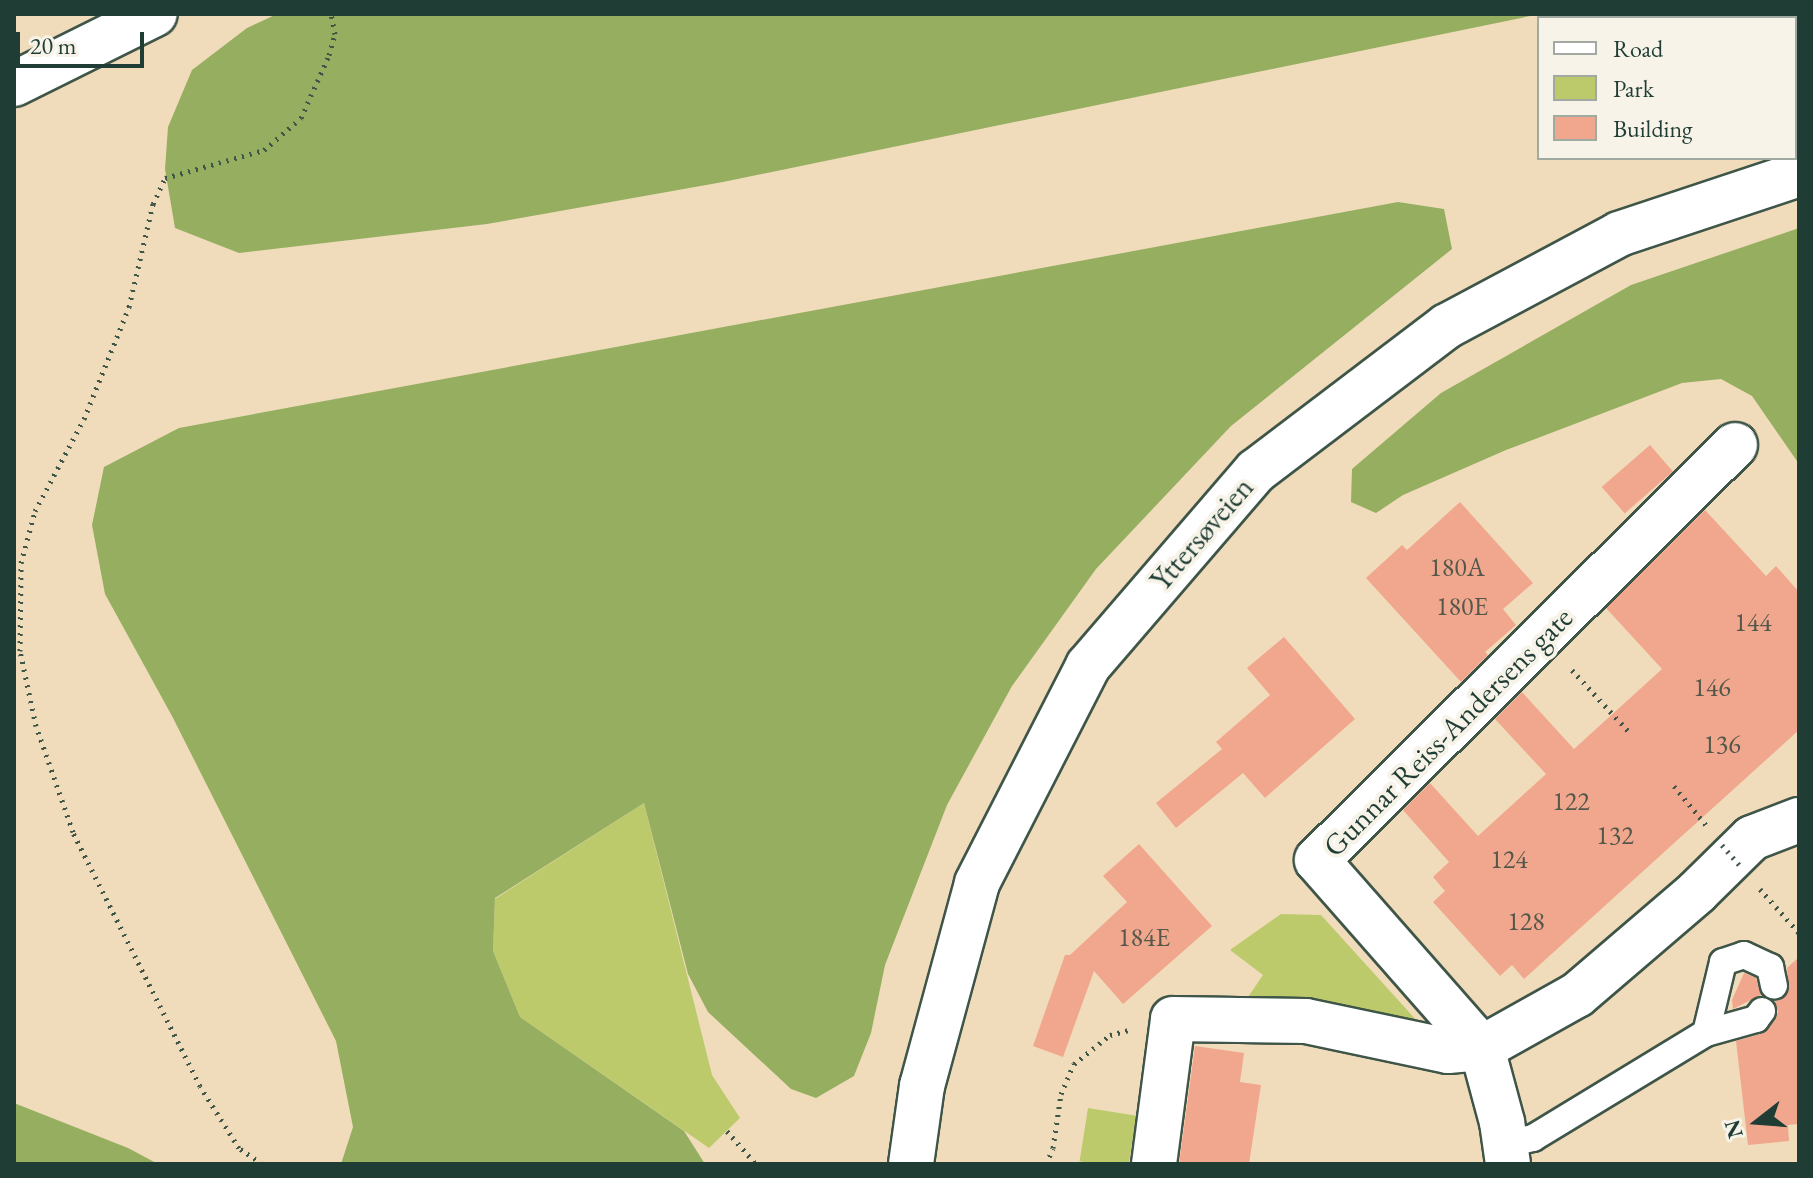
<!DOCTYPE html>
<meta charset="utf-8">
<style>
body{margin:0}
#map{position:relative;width:1813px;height:1178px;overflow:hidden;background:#f0dcba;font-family:"EB Garamond",serif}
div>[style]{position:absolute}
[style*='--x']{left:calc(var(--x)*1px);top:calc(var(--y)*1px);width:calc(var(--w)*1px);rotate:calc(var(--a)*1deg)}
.green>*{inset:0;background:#bcca6c;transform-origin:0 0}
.forest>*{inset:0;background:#95ae60}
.building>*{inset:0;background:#f1a78e;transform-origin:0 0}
.path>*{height:5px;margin-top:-2.5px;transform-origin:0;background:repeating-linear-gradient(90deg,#3e5548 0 2px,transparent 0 8px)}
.roads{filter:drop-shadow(2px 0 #3e5548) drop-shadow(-2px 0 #3e5548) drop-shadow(0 2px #3e5548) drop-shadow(0 -2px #3e5548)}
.lane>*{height:26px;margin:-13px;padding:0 13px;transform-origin:13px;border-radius:13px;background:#fff}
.street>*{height:44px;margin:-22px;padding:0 22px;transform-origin:22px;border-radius:22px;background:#fff}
.secondary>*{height:44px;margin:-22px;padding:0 22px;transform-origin:22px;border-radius:22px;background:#fff}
.highway>*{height:44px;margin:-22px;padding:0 22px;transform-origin:22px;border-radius:22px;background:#fff}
.path-bridge>*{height:5px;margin-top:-2.5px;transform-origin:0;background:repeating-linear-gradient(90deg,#3e5548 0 2px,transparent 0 8px)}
span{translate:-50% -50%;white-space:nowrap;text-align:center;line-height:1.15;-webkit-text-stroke:8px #f7f3e8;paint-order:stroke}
.number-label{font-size:26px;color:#54584a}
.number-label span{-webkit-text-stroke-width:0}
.street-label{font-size:30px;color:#1f3d34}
.frame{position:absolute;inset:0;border:16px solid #1f3d34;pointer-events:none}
.legend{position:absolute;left:1537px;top:16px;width:260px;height:144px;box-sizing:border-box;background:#f7f3e8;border:2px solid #a1aaa0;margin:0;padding:10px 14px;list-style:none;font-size:24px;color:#1f3d34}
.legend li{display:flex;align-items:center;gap:16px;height:40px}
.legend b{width:40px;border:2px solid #a1aaa0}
.north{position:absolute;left:1717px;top:1082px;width:80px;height:80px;-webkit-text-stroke:6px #f7f3e8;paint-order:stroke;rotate:253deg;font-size:22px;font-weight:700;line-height:32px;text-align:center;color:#1f3d34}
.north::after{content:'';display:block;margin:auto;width:28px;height:36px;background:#1f3d34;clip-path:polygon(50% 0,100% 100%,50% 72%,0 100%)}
.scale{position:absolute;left:16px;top:32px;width:128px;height:36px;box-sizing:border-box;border:4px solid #1f3d34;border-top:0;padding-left:10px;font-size:24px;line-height:28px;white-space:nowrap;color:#1f3d34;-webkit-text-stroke:6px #f7f3e8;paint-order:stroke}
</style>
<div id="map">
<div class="green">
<i style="clip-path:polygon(644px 803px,712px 1075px,740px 1118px,709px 1148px,520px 1017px,493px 951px,495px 899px)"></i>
<i style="clip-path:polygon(1281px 914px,1321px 915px,1418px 1022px,1246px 1000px,1263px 975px,1230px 950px)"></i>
<i style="left:1088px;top:1108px;width:49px;height:54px;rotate:9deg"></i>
</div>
<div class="forest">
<i style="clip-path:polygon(277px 14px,1540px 14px,723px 182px,487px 224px,239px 253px,175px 228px,165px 169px,168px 127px,192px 70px,247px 28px)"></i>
<i style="clip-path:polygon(1398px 202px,1444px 209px,1452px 249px,1231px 426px,1096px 569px,1012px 686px,947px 805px,885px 965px,871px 1033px,854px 1076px,816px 1098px,791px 1089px,708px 1012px,688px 974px,644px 803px,495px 898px,493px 951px,520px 1017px,684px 1131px,705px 1164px,341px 1164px,353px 1127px,336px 1041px,172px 716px,105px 594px,92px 525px,104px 467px,179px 428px)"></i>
<i style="clip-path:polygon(1799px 228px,1799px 464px,1752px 396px,1721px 379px,1682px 383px,1506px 450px,1403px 495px,1376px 513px,1351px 502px,1352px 469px,1441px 393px,1631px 285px)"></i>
<i style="clip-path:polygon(14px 1103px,128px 1148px,158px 1164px,14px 1164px)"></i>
</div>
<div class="building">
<i style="left:1650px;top:445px;width:35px;height:64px;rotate:49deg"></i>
<i style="clip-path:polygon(1460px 502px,1533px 583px,1503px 609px,1516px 625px,1485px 652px,1488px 655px,1461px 682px,1366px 578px,1402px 545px,1407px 550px)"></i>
<i style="clip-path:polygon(1705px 510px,1766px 576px,1776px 566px,1799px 592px,1799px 730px,1524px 979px,1512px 965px,1500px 976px,1433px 902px,1445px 891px,1433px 877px,1449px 862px,1403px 810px,1430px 783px,1478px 836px,1546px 774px,1495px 719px,1522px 692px,1574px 749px,1662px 669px,1606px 608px)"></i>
<i style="clip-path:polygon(1284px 637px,1355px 719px,1265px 798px,1243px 773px,1176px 828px,1156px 803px,1222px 749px,1216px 742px,1270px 695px,1247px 668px)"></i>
<i style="clip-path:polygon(1139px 844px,1212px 926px,1123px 1004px,1094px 971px,1063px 1057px,1033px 1046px,1065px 955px,1070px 955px,1127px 902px,1103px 876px)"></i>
<i style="clip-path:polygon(1799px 957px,1799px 1124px,1788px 1125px,1789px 1141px,1748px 1145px,1736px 1041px,1761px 1034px,1775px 1021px,1778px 1012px,1774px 1002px,1784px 998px,1789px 990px,1787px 968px)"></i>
<i style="clip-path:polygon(1744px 973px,1756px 978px,1761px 995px,1733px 1009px,1732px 1000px)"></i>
<i style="clip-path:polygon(1195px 1046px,1244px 1053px,1240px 1082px,1261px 1085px,1249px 1164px,1179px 1164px)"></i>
</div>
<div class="path">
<i style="--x:1572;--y:670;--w:87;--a:47.3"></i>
<i style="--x:1674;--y:786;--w:50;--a:50.6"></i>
<i style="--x:1760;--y:889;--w:59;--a:48.4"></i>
<i style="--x:727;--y:1131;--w:44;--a:48.7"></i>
<i style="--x:262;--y:1164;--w:28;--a:-145"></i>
<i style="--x:239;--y:1148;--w:73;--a:-122.2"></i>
<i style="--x:200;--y:1086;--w:284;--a:-116.6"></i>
<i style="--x:73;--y:832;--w:112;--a:-109.2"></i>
<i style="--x:36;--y:726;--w:77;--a:-102"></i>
<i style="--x:20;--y:651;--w:88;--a:-89.3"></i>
<i style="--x:21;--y:563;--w:54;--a:-74.9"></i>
<i style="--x:35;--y:511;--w:104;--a:-62"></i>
<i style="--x:84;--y:419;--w:121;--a:-68.1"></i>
<i style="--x:129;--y:307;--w:106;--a:-76.9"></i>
<i style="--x:153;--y:204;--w:29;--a:-65"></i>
<i style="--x:165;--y:178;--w:103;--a:-15.8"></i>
<i style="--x:264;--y:150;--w:49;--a:-40.9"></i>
<i style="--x:301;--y:118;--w:69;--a:-66"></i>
<i style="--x:329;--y:55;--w:22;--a:-74"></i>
<i style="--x:335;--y:34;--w:20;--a:-101"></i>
<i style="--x:1046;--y:1164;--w:17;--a:-66"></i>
<i style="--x:1053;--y:1148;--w:55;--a:-81.6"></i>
<i style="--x:1061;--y:1094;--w:33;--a:-67"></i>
<i style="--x:1074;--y:1064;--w:46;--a:-38.9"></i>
<i style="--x:1110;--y:1035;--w:20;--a:-15"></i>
</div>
<div class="roads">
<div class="lane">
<i style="--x:1706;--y:1033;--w:73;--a:-76.5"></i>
<i style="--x:1723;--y:962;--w:22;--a:-18"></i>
<i style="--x:1744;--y:955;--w:29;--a:25"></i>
<i style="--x:1770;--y:967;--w:19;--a:78"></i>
<i style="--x:1507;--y:1144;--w:27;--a:-13"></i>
<i style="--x:1533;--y:1138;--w:202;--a:-31.3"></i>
<i style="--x:1706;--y:1033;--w:52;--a:-15.6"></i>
<i style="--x:1756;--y:1019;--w:10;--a:-53"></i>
</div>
<div class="street">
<i style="--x:1154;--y:1164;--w:146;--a:-82.5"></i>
<i style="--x:1173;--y:1019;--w:133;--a:0.9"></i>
<i style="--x:1306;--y:1021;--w:145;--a:11.9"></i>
<i style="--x:1448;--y:1051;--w:34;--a:-5"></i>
<i style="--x:1482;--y:1048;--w:109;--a:-29.2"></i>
<i style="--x:1577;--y:995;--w:158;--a:-40.6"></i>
<i style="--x:1697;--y:892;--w:77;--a:-44.5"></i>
<i style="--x:1752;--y:838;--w:50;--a:-21"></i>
<i style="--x:1508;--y:1164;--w:42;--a:-98.1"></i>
<i style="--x:1502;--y:1122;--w:77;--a:-105.1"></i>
<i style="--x:1482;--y:1048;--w:250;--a:-131.3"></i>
<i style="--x:1317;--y:860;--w:589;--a:-44.79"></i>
</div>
<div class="secondary">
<i style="--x:911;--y:1164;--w:79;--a:-82"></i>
<i style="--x:922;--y:1086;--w:210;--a:-74.8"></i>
<i style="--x:977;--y:883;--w:244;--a:-62.9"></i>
<i style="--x:1088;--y:666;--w:257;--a:-49.3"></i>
<i style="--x:1256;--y:471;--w:240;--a:-37.2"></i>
<i style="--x:1447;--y:326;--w:195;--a:-28.1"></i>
<i style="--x:1619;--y:234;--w:190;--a:-18.4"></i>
</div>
<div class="highway">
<i style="--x:14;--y:84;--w:157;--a:-26.4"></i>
</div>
</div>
<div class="path-bridge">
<i style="--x:1722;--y:845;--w:32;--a:49"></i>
</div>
<div class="number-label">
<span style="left:1457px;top:568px">180A</span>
<span style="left:1462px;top:607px">180E</span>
<span style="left:1753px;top:623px">144</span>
<span style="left:1712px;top:688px">146</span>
<span style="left:1722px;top:745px">136</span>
<span style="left:1571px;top:802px">122</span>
<span style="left:1615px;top:836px">132</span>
<span style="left:1509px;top:860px">124</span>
<span style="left:1526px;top:922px">128</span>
<span style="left:1144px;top:938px">184E</span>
</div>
<div class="street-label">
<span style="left:1202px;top:534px;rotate:-49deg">Yttersøveien</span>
<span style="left:1448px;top:732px;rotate:-45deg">Gunnar Reiss-Andersens gate</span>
</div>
<div class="frame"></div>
<ul class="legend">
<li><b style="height:10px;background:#fff"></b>Road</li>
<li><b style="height:22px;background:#bcca6c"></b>Park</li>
<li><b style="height:22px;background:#f1a78e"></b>Building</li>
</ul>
<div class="north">N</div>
<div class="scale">20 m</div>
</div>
